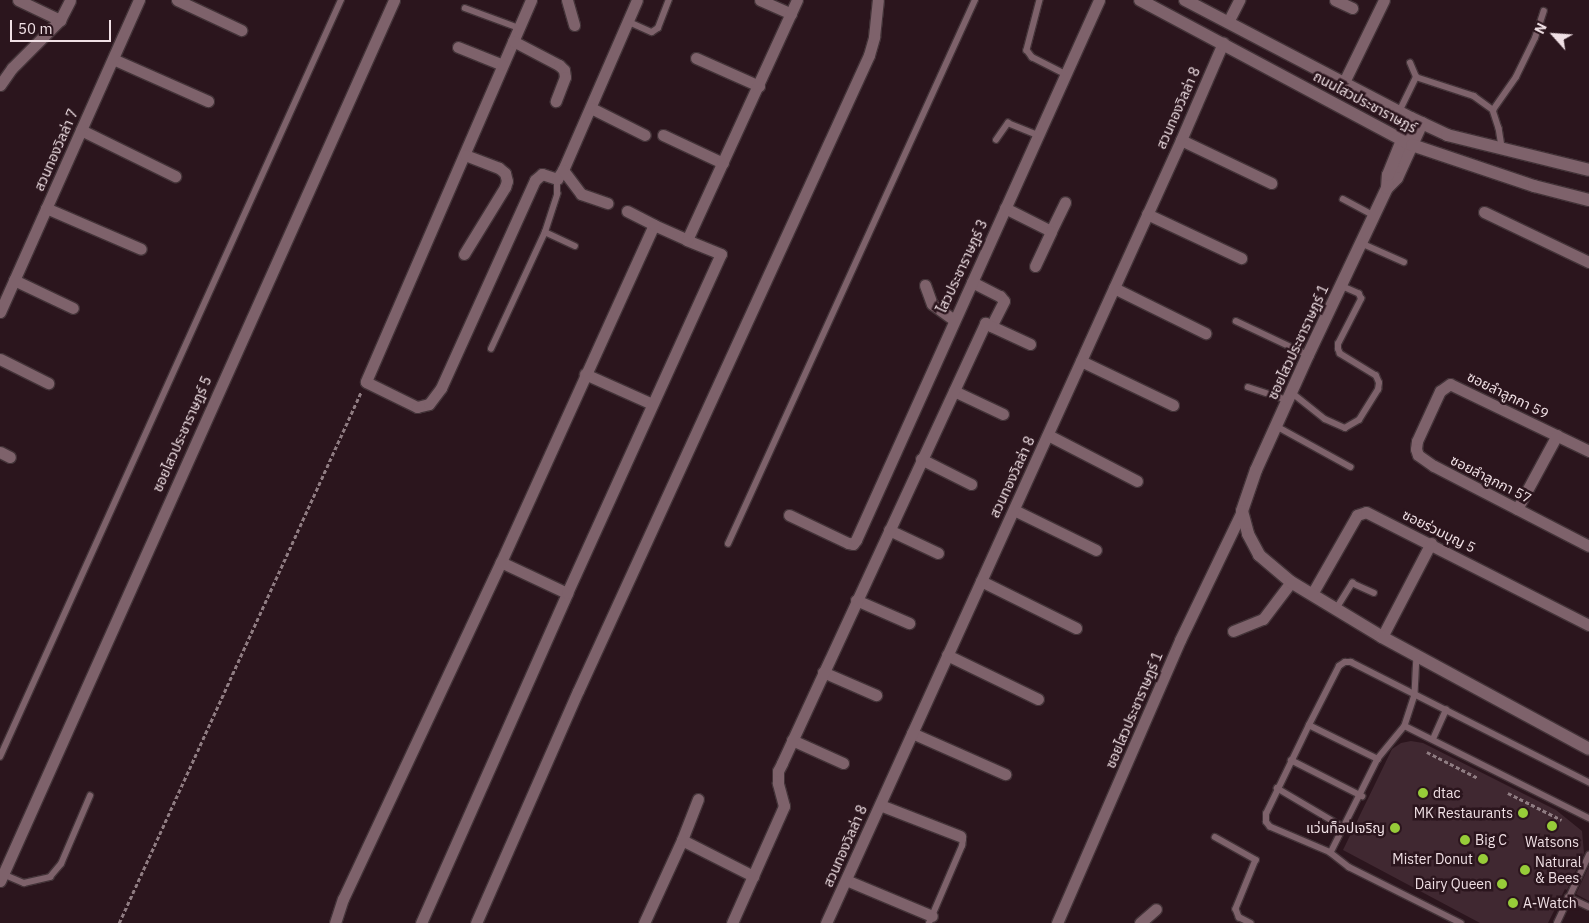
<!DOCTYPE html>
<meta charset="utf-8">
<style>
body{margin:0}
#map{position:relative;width:1589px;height:923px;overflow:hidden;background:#2b151d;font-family:"IBM Plex Sans","Noto Sans Thai",sans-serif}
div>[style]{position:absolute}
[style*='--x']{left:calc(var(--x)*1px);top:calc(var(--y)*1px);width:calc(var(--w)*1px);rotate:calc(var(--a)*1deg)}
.building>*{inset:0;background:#402831}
.path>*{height:2.5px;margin-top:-1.25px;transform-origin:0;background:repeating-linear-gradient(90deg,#8f7c82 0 4px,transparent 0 6.5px)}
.roads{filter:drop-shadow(1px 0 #433338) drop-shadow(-1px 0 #433338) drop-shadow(0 1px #433338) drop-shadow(0 -1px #433338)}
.service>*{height:5.5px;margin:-2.75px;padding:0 2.75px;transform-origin:2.75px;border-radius:2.75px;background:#7e626b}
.minor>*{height:11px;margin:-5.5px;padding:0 5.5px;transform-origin:5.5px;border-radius:5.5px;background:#7e626b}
.tertiary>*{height:12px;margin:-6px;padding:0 6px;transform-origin:6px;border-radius:6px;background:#7e626b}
.secondary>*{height:12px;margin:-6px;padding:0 6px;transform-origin:6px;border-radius:6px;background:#7e626b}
.dots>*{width:14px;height:14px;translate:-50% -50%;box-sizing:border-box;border:2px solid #2b151d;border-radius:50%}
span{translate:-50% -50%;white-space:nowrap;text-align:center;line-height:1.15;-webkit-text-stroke:5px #2b151d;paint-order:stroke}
.street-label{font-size:14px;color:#f0e0e5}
.poi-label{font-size:14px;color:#f0e0e5}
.left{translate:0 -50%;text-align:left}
.right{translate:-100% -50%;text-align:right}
.north{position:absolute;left:1529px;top:10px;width:50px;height:50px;-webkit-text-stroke:4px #2b151d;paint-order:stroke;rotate:296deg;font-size:14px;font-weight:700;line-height:20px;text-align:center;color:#f0e0e5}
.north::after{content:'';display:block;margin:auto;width:18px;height:22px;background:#f0e0e5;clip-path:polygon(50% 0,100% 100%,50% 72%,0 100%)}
.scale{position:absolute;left:10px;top:20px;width:101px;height:22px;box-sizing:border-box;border:2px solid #f0e0e5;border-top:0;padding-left:6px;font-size:15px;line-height:18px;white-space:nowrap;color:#f0e0e5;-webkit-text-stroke:4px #2b151d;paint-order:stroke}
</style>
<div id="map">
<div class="building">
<i style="clip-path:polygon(1411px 741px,1423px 743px,1556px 810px,1582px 831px,1584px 853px,1567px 890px,1565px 889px,1548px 923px,1480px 923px,1343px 850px,1392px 749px,1401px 743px)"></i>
<i style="clip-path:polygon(1589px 866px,1589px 901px,1576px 894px)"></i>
</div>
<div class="path">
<i style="--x:1427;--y:752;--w:57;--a:27"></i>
<i style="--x:1508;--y:793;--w:60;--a:26.6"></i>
<i style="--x:119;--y:923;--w:584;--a:-65.5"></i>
</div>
<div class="roads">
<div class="service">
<i style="--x:1040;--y:0;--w:52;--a:104.6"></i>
<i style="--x:1027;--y:50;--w:9;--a:54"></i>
<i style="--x:1032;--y:57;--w:37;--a:27"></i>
<i style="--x:465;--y:8;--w:58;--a:20.3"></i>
<i style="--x:627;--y:21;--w:27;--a:24"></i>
<i style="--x:652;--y:32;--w:7;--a:-34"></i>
<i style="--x:658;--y:28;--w:30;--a:-69"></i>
<i style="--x:1416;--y:77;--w:61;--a:18.1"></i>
<i style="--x:1474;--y:96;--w:24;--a:36"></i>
<i style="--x:1493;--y:110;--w:19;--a:72"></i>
<i style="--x:1499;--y:128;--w:20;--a:81"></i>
<i style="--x:1493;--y:110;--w:40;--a:-55.1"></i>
<i style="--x:1516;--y:77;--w:43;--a:-64"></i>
<i style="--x:1535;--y:38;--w:28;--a:-72"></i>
<i style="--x:1399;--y:112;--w:39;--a:-64"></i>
<i style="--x:1416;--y:77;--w:15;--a:-113"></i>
<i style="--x:996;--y:140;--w:21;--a:-55"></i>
<i style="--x:1008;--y:123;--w:32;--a:22"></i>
<i style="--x:1343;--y:199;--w:36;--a:28"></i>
<i style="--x:545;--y:232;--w:33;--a:25"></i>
<i style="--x:1361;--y:243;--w:47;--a:23.8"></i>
<i style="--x:1236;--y:321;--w:80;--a:25.3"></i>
<i style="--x:491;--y:349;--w:129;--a:-65.2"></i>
<i style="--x:545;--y:232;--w:40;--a:-72"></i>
<i style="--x:557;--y:194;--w:15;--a:-90"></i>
<i style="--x:1248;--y:387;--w:41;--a:18.4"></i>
<i style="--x:1291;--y:392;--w:43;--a:38.5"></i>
<i style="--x:1325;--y:419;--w:22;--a:24"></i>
<i style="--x:1345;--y:428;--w:16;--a:-30"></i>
<i style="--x:1359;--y:420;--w:36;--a:-58"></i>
<i style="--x:1378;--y:390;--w:7;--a:-82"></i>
<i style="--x:1379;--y:383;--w:8;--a:-113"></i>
<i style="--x:1376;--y:376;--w:42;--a:-148.6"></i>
<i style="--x:1340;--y:354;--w:5;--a:-112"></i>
<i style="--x:1338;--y:349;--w:5;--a:-90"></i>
<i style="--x:1338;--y:344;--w:51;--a:-62.9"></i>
<i style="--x:1361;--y:299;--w:5;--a:-112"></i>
<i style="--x:1359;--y:294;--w:20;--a:-156"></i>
<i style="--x:1276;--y:426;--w:85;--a:28.7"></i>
<i style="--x:728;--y:544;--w:597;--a:-65.58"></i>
<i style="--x:1336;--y:609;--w:31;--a:-58"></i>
<i style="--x:1352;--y:583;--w:24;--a:24"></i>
<i style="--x:1417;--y:655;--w:40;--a:92.9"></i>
<i style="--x:1415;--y:695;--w:33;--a:108"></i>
<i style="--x:1405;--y:726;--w:43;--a:129.3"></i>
<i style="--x:1378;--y:759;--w:105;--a:116.6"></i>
<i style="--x:1331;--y:853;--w:23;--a:38"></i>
<i style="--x:1349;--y:867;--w:125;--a:26.6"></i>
<i style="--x:1309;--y:725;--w:77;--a:26.2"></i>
<i style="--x:1405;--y:726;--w:206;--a:26.6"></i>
<i style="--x:1433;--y:739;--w:32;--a:-66"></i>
<i style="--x:0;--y:757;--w:830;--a:-65.75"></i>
<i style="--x:1291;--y:760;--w:80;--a:26.9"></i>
<i style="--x:1277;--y:788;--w:79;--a:30.5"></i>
<i style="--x:1215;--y:837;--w:47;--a:29.3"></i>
<i style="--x:1256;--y:860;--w:53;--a:112.2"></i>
<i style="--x:1236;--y:909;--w:9;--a:69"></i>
<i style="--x:1239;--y:917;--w:13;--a:27"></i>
<i style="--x:1331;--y:853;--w:66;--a:-156.9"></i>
<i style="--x:1270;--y:827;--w:6;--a:-129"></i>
<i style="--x:1266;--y:822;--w:8;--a:-90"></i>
<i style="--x:1266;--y:814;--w:99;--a:-64.2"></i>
<i style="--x:1309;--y:725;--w:66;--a:-63"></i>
<i style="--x:1339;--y:666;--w:7;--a:-34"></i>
<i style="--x:1345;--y:662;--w:6;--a:0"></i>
<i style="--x:1351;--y:662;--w:267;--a:26.8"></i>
<i style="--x:3;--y:874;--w:23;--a:23"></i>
<i style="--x:24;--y:883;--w:27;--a:-13"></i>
<i style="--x:50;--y:877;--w:17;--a:-50"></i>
<i style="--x:61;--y:864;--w:74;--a:-66.9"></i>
<i style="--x:1568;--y:897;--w:23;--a:25"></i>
<i style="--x:929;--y:923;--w:84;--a:-66.8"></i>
<i style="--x:962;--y:846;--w:6;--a:-81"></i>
<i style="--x:963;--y:840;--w:5;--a:-127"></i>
<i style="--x:1557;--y:923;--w:75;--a:-64.8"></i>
</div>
<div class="minor">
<i style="--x:18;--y:0;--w:47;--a:25.5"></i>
<i style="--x:177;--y:0;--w:71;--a:25.1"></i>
<i style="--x:531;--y:0;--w:416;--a:113.4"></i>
<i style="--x:366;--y:382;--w:57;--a:26.1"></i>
<i style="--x:417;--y:407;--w:12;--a:-14"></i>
<i style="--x:429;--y:404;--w:20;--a:-53"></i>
<i style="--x:441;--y:388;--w:228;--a:-65.7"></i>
<i style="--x:535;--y:180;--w:9;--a:-41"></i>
<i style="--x:542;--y:174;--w:16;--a:18"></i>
<i style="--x:557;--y:179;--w:11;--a:-56"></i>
<i style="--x:563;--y:170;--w:185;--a:-66.5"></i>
<i style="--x:567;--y:0;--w:26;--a:74"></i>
<i style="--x:760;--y:0;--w:34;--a:24"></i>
<i style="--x:1335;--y:0;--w:19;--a:25"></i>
<i style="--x:1228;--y:22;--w:25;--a:-63"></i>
<i style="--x:513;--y:41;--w:52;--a:27.6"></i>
<i style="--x:559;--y:65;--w:7;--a:45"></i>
<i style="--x:564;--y:70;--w:7;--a:82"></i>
<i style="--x:565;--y:77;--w:26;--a:111"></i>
<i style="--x:458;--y:47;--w:48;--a:21.8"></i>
<i style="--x:696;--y:58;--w:69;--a:24"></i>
<i style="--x:113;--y:59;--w:104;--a:23.9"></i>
<i style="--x:1344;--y:82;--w:91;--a:-64"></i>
<i style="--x:0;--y:85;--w:21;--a:-55"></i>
<i style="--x:12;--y:68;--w:68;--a:-45"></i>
<i style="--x:60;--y:20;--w:22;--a:-63"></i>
<i style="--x:591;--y:108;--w:60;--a:26.6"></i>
<i style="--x:81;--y:130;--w:105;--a:26.1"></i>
<i style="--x:663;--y:135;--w:66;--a:25"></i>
<i style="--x:1181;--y:140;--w:100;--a:25.5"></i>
<i style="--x:563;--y:170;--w:30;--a:53"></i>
<i style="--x:581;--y:194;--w:28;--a:19"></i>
<i style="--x:46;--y:208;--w:103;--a:23.3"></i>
<i style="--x:1005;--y:208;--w:51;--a:26.6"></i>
<i style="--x:1051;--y:231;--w:32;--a:-64"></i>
<i style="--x:627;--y:211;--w:30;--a:27"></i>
<i style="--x:1484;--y:212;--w:116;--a:25.5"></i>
<i style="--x:1147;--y:214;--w:104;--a:25.1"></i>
<i style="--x:464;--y:254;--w:79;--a:-58.5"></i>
<i style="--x:505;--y:187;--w:6;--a:-72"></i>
<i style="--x:507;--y:181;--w:8;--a:-104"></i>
<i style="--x:505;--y:173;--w:8;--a:-140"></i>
<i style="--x:499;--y:168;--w:36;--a:-159"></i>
<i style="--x:1035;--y:266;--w:38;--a:-65"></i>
<i style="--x:14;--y:280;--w:65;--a:25.4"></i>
<i style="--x:972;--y:282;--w:31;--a:27"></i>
<i style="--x:1000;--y:296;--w:6;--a:51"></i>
<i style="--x:1004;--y:301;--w:28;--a:117"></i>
<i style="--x:991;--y:326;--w:43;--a:24.8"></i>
<i style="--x:925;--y:285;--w:20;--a:70"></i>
<i style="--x:932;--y:304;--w:27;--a:36"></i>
<i style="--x:1114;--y:288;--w:102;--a:26.3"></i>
<i style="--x:0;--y:312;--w:342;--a:-66"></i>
<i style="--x:0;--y:359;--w:54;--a:26.6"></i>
<i style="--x:1081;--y:361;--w:102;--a:25.6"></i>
<i style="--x:585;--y:374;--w:73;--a:24.1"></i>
<i style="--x:954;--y:391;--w:54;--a:25.1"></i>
<i style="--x:1048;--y:435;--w:100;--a:27.3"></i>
<i style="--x:1589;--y:451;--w:154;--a:-154.3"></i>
<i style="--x:1450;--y:384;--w:12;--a:145"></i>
<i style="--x:1440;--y:391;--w:55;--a:114.7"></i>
<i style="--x:1417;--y:441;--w:8;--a:97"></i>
<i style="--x:1416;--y:449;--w:6;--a:72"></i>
<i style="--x:1418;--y:455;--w:19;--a:35"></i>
<i style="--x:1434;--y:466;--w:174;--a:27.3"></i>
<i style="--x:0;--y:452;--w:11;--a:27"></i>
<i style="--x:921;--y:459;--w:56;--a:26.6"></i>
<i style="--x:1517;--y:509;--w:84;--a:-61.6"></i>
<i style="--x:1014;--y:510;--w:91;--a:26"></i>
<i style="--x:789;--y:515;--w:65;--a:25.4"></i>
<i style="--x:848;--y:543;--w:5;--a:11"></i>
<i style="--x:853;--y:544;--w:5;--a:-53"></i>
<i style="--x:856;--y:540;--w:592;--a:-65.77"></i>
<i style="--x:889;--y:530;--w:54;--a:25.1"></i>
<i style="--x:501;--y:562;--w:73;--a:25.2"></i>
<i style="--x:981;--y:581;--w:106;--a:26.3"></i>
<i style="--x:1312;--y:594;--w:91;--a:-60.3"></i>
<i style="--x:1357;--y:515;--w:9;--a:-18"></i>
<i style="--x:1366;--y:512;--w:250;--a:26.9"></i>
<i style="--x:856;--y:600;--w:58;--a:23.5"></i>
<i style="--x:1233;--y:631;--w:32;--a:-22"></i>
<i style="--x:1263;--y:619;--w:46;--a:-52.9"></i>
<i style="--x:1382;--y:637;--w:106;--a:-62.5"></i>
<i style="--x:947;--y:655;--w:101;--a:25.8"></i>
<i style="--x:823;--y:672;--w:58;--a:23.5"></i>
<i style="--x:912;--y:733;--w:102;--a:23.8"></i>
<i style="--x:792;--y:740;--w:56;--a:24.3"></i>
<i style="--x:880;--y:805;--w:86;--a:21.2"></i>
<i style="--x:682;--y:840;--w:80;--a:26.9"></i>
<i style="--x:846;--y:880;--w:93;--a:22.7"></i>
<i style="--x:0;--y:881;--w:965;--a:-65.9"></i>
<i style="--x:335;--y:923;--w:25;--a:-72"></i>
<i style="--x:343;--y:899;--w:372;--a:-64.9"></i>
<i style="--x:501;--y:562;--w:370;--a:-65.6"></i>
<i style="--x:654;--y:225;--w:36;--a:24"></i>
<i style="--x:421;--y:923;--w:361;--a:-66.1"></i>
<i style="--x:567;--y:593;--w:372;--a:-65.6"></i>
<i style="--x:721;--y:254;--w:37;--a:-158"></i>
<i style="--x:687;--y:240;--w:264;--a:-65.4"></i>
<i style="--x:476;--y:923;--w:253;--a:-66.3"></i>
<i style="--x:578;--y:691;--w:699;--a:-65.41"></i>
<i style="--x:869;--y:55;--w:19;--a:-74"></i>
<i style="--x:874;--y:37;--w:37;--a:-84"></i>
<i style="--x:644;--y:923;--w:91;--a:-65.4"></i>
<i style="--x:682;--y:840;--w:44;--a:-68.7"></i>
<i style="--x:732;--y:923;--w:128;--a:-66"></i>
<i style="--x:784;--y:806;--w:24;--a:-105"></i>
<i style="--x:778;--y:783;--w:12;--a:-90"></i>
<i style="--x:778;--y:771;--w:9;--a:-63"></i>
<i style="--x:782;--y:763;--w:485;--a:-65.2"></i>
<i style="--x:985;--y:323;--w:7;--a:27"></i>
<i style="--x:826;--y:923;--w:860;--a:-65.61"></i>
<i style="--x:1181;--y:140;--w:106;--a:-66.6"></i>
<i style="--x:1057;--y:923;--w:309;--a:-66.5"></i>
<i style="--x:1180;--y:640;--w:143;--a:-64.3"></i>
<i style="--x:1140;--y:923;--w:21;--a:-41"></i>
</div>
<div class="tertiary">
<i style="--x:1422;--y:123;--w:60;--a:114.4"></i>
<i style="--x:1397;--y:178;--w:14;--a:135"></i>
<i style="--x:1387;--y:188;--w:185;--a:115.3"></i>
<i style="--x:1308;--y:355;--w:126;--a:114.3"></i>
<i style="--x:1256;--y:470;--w:43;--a:108.9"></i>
<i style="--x:1242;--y:511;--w:24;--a:75"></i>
<i style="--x:1248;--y:534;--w:24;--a:62"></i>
<i style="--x:1259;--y:555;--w:42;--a:40.2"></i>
<i style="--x:1291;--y:582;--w:106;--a:31.1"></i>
<i style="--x:1382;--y:637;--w:235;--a:28.4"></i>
<i style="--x:1387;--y:188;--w:13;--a:-86"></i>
<i style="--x:1388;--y:175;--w:61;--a:-68"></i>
</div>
<div class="secondary">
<i style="--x:1140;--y:0;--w:308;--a:28.1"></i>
<i style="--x:1412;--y:145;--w:129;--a:18.6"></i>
<i style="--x:1534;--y:186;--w:57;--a:14.3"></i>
<i style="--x:1185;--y:0;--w:255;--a:27.6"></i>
<i style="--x:1411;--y:118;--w:40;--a:25"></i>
<i style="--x:1447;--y:135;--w:146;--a:13.8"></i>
</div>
</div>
<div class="dots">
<i style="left:1423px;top:793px;background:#97cc39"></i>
<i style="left:1523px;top:813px;background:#97cc39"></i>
<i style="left:1552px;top:826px;background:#97cc39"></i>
<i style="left:1395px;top:828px;background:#97cc39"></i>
<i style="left:1465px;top:840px;background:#97cc39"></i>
<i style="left:1483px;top:859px;background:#97cc39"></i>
<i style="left:1525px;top:870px;background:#97cc39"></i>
<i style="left:1502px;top:884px;background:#97cc39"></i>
<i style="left:1513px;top:903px;background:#97cc39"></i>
</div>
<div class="street-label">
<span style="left:1365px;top:102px;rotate:28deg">ถนนไสวประชาราษฎร์</span>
<span style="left:1178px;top:108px;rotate:-66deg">สวนทองวิลล่า 8</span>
<span style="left:56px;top:150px;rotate:-66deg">สวนทองวิลล่า 7</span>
<span style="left:962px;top:266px;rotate:-65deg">ไสวประชาราษฎร์ 3</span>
<span style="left:1298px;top:342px;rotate:-65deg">ซอยไสวประชาราษฎร์ 1</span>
<span style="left:1508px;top:395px;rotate:26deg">ซอยลำลูกกา 59</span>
<span style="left:182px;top:434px;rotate:-66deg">ซอยไสวประชาราษฎร์ 5</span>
<span style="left:1012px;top:477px;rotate:-65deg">สวนทองวิลล่า 8</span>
<span style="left:1491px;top:479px;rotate:27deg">ซอยลำลูกกา 57</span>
<span style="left:1439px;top:531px;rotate:26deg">ซอยร่วมบุญ 5</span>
<span style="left:1134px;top:710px;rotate:-67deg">ซอยไสวประชาราษฎร์ 1</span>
<span style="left:845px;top:846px;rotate:-66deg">สวนทองวิลล่า 8</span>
</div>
<div class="poi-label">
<span class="left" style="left:1433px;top:793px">dtac</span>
<span class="right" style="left:1513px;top:813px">MK Restaurants</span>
<span class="right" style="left:1385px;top:828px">แว่นท็อปเจริญ</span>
<span class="left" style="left:1475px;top:840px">Big C</span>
<span style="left:1552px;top:842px">Watsons</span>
<span class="right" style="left:1473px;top:859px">Mister Donut</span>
<span class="left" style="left:1535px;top:870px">Natural<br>&amp; Bees</span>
<span class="right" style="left:1492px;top:884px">Dairy Queen</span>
<span class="left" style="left:1523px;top:903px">A-Watch</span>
</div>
<div class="north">N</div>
<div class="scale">50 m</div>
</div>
